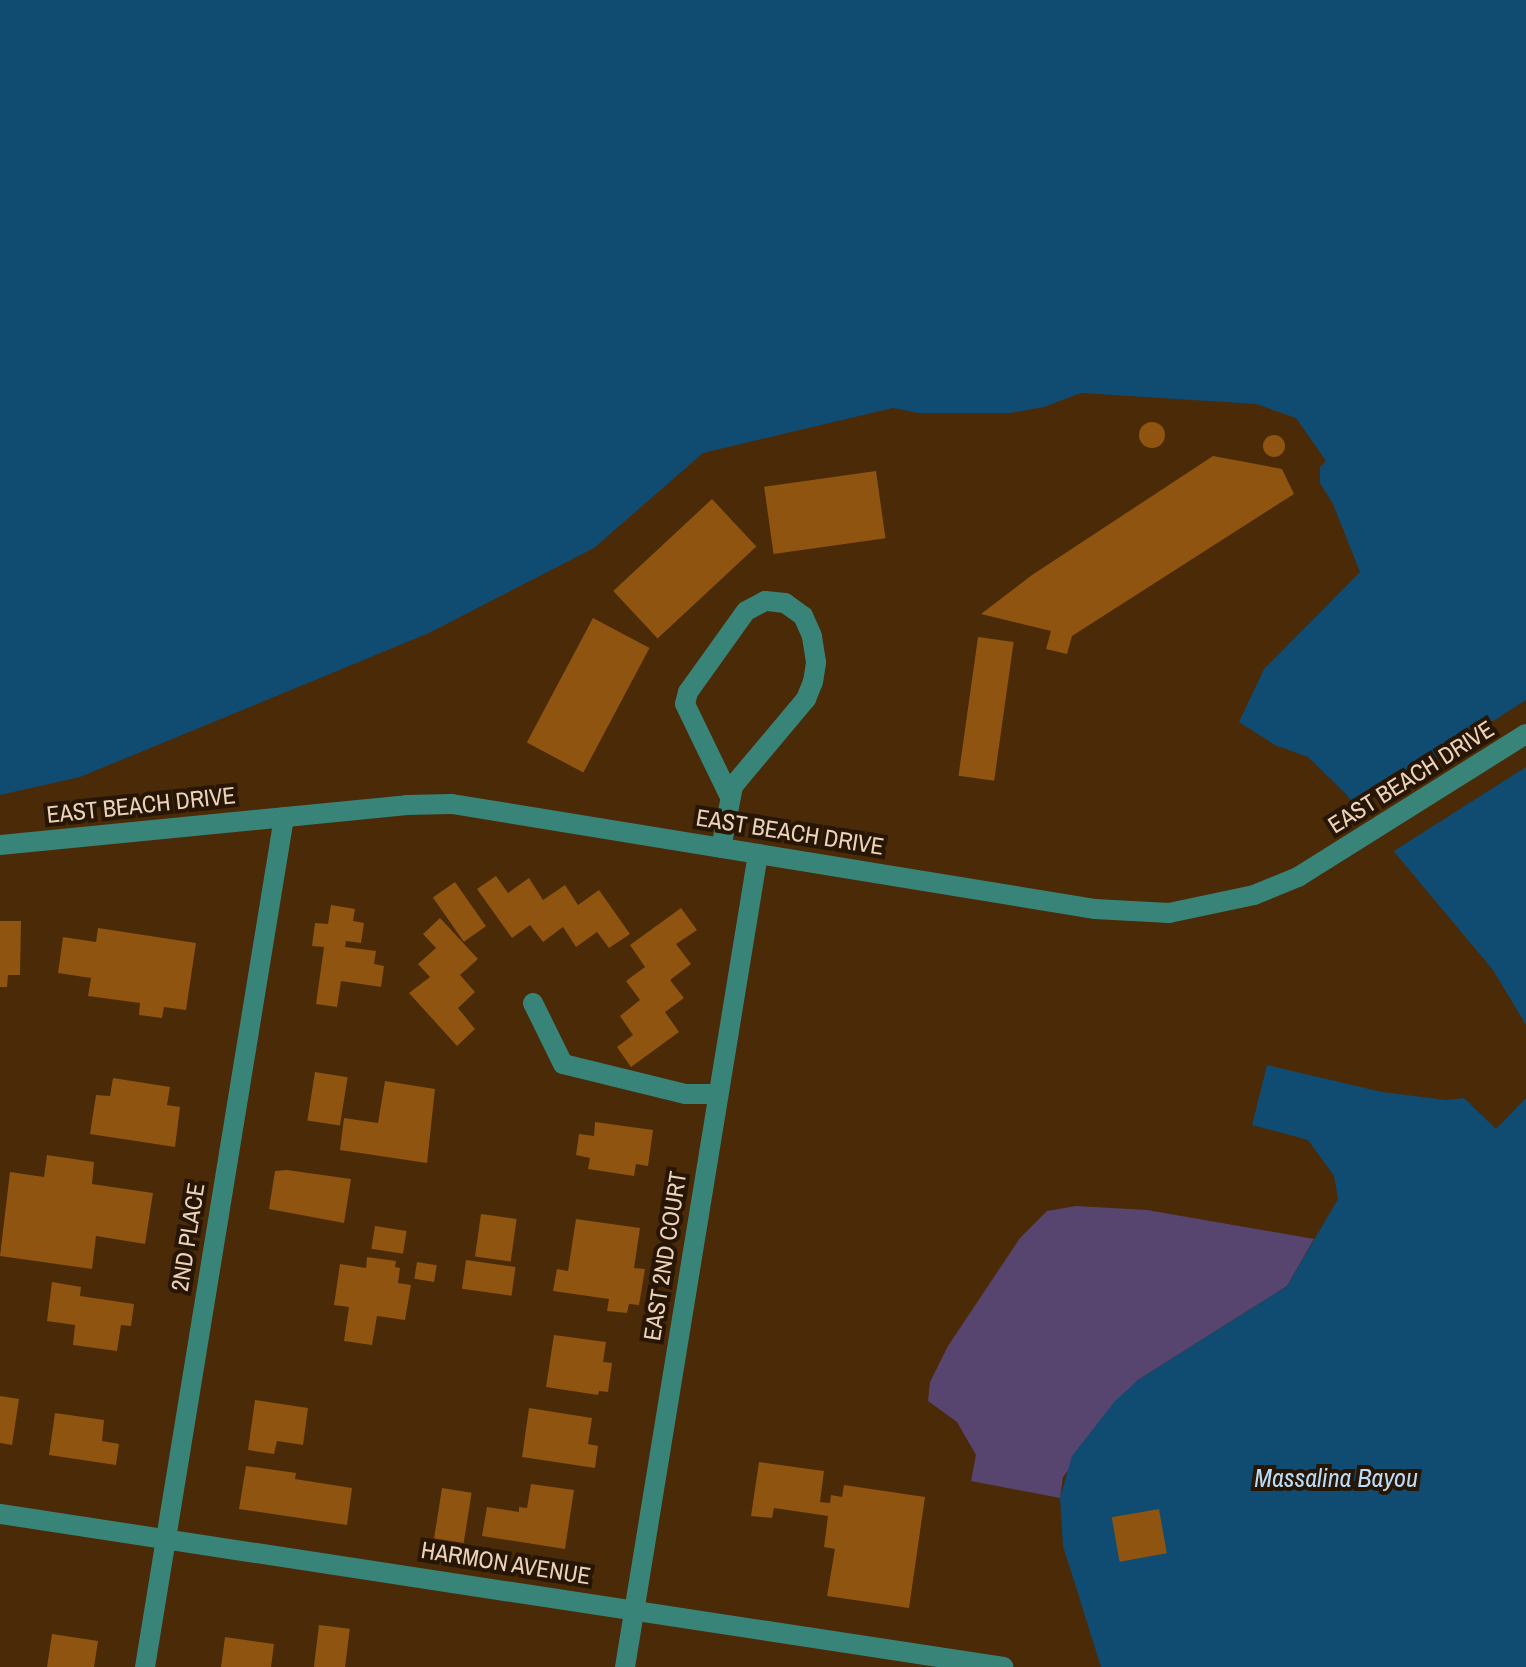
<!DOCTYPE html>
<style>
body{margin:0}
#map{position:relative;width:1526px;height:1667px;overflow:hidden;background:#4a2a07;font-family:"Archivo Narrow",sans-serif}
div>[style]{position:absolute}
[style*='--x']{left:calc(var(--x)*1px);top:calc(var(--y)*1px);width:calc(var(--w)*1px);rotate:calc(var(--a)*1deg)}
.green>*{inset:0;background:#57456f}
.water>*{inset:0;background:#104b71}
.pier>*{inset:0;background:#4a2a07}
.building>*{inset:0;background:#8f5410;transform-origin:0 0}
.round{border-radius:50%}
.minor>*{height:20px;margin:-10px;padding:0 10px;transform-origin:10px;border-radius:10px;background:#398479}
span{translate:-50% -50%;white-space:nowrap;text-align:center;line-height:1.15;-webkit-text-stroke:8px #281605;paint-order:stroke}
.street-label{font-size:24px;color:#ebd2bc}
.water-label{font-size:26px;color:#b9dcfa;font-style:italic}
</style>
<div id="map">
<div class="green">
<i style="clip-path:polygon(1076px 1206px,1147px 1210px,1314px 1239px,1287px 1286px,1138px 1380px,1063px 1477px,1060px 1498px,971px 1481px,976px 1455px,957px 1422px,928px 1401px,930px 1382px,948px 1346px,1020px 1238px,1047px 1211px)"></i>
</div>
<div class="water">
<i style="clip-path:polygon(0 0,1526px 0,1526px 1025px,1493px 970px,1344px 792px,1308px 757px,1275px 745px,1239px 722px,1264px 669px,1360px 572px,1333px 504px,1320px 483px,1320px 467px,1326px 461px,1296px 418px,1256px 404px,1081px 393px,1044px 407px,1010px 413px,919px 413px,893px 408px,703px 453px,594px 548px,429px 633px,80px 777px,0 795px)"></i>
<i style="clip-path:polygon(1267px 1065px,1382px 1092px,1446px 1100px,1464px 1098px,1496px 1129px,1526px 1098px,1526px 1667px,1101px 1667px,1063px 1546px,1060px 1498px,1072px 1456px,1115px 1401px,1138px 1380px,1287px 1286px,1338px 1199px,1334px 1176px,1308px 1140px,1252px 1125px)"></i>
</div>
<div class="pier">
<i style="clip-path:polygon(1526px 700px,1526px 767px,1389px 854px,1352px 811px)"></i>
</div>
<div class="building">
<i class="round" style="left:1139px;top:422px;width:26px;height:26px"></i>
<i class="round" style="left:1263px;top:435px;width:22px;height:22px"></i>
<i style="clip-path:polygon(1213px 456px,1282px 469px,1294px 494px,1072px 636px,1067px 654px,1046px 649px,1051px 631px,981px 614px,1032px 575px)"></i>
<i style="left:876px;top:471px;width:68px;height:113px;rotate:82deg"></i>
<i style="left:712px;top:499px;width:65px;height:135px;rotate:47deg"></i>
<i style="left:593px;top:618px;width:64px;height:141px;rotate:28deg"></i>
<i style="left:978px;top:637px;width:36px;height:140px;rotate:8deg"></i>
<i style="clip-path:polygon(496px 876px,508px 893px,529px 878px,543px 900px,565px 885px,578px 905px,599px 890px,630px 934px,609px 948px,597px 932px,576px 947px,563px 927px,543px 942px,530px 925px,512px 938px,477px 889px)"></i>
<i style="left:455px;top:882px;width:54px;height:27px;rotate:55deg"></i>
<i style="clip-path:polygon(331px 905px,355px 909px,353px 921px,364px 923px,361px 943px,346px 941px,345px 947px,376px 951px,374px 964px,384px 966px,381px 987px,341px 981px,337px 1007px,316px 1004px,324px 947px,312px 946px,315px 923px,328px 924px)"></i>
<i style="clip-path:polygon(681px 908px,697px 930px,676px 944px,691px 964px,670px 980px,684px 998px,665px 1012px,679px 1032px,631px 1067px,617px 1047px,633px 1035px,620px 1016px,640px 1000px,626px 981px,645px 967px,630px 945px)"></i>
<i style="clip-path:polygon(440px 918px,478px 959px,460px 975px,475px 992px,458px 1008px,475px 1029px,457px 1046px,409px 993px,430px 977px,418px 964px,436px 948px,423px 934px)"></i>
<i style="clip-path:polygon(0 921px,21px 921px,20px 975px,8px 975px,7px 987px,0 987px)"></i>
<i style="clip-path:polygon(98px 928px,196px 943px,186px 1010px,164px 1007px,162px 1018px,139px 1015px,140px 1003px,88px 996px,91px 978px,58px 973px,63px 937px,96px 942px)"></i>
<i style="left:315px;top:1072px;width:33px;height:49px;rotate:9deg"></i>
<i style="clip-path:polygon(113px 1078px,170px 1087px,167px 1105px,180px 1107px,175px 1147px,90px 1134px,96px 1095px,110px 1096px)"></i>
<i style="clip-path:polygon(385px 1081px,435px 1089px,427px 1163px,340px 1150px,344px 1118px,378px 1123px)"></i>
<i style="clip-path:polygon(595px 1122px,653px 1130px,648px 1166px,636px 1164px,634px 1176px,588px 1169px,590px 1158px,576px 1155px,579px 1134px,594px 1136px)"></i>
<i style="clip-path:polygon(47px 1155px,94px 1162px,92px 1184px,153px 1193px,145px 1244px,96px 1236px,92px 1269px,0 1256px,10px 1172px,44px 1177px)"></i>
<i style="clip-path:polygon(287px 1170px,351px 1179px,344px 1223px,269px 1209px,275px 1171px)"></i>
<i style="left:481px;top:1214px;width:36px;height:43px;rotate:8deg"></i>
<i style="clip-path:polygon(576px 1219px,640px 1228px,634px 1268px,645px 1269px,639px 1305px,629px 1304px,627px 1313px,607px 1311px,609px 1299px,553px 1291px,557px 1269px,568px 1271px)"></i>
<i style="left:375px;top:1226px;width:32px;height:23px;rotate:9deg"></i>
<i style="clip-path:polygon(367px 1257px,396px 1261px,395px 1267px,400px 1268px,398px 1283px,411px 1285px,405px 1320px,377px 1316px,372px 1345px,344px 1341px,349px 1307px,334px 1305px,340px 1264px,366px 1268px)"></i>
<i style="left:466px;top:1260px;width:50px;height:29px;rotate:8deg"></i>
<i style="left:417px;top:1262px;width:20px;height:17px;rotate:9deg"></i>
<i style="clip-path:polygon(52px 1282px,81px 1287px,80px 1296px,134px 1304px,131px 1326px,121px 1325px,117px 1351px,73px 1345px,75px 1325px,47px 1321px)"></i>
<i style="clip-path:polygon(554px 1335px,606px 1342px,603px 1362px,612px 1363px,608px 1392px,599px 1391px,598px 1395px,546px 1387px)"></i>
<i style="clip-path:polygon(0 1396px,19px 1399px,12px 1445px,0 1443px)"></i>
<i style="clip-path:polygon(255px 1400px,308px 1408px,303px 1445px,277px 1441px,274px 1454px,248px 1450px)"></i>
<i style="clip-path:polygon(529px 1408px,592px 1418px,588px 1444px,598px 1446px,595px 1468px,522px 1457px)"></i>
<i style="clip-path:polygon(55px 1413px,104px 1420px,102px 1441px,119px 1444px,116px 1465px,49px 1455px)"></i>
<i style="clip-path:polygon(759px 1462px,824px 1471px,820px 1502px,830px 1503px,831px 1495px,842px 1497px,844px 1485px,925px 1497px,909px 1608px,827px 1596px,835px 1549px,824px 1547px,828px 1516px,774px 1508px,772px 1518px,751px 1516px)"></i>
<i style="clip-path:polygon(246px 1466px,296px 1473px,295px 1479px,352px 1488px,347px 1525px,239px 1509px)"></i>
<i style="clip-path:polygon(531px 1484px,574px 1490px,565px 1549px,482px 1536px,487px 1507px,519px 1512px,519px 1507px,527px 1508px)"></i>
<i style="left:442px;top:1488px;width:30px;height:51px;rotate:9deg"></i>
<i style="left:1159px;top:1509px;width:45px;height:48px;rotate:80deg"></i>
<i style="left:319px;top:1625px;width:31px;height:42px;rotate:7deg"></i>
<i style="clip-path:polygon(52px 1634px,98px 1641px,94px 1667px,47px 1667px)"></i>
<i style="clip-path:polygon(225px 1637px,274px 1644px,271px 1667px,221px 1667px)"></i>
</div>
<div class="minor">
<i style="--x:0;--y:845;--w:409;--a:-5.6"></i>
<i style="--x:407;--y:805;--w:45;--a:-1.3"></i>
<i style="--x:452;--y:804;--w:652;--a:9.27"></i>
<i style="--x:1095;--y:909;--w:74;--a:3.1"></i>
<i style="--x:1169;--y:913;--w:87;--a:-12"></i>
<i style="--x:1254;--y:895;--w:48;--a:-22.2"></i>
<i style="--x:1298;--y:877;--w:269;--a:-32.1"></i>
<i style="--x:721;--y:848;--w:63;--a:-79"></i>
<i style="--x:733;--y:786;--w:114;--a:-50"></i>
<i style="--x:806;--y:699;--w:18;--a:-68"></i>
<i style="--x:813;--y:682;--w:20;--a:-81"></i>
<i style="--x:816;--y:662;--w:26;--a:-99"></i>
<i style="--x:812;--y:636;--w:22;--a:-114"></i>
<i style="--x:803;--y:616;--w:22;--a:-144"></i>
<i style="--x:785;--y:603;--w:20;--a:-174"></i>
<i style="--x:765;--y:601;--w:21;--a:152"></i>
<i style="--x:746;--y:611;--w:100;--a:125.6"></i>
<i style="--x:688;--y:692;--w:12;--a:104"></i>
<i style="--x:685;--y:704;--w:103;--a:64.2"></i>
<i style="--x:533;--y:1003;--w:68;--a:63.8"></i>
<i style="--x:563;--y:1064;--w:126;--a:13.8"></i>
<i style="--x:685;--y:1094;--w:32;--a:0"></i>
<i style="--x:0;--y:1514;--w:1015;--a:8.67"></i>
<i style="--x:145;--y:1667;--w:861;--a:-80.71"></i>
<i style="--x:625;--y:1667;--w:824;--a:-80.71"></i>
</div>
<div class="street-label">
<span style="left:1411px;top:777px;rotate:-32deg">EAST BEACH DRIVE</span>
<span style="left:141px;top:805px;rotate:-6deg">EAST BEACH DRIVE</span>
<span style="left:790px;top:832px;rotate:9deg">EAST BEACH DRIVE</span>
<span style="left:188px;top:1237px;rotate:-81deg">2ND PLACE</span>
<span style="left:665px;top:1256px;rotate:-81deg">EAST 2ND COURT</span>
<span style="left:506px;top:1563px;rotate:9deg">HARMON AVENUE</span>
</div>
<div class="water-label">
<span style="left:1336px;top:1478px">Massalina Bayou</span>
</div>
</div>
